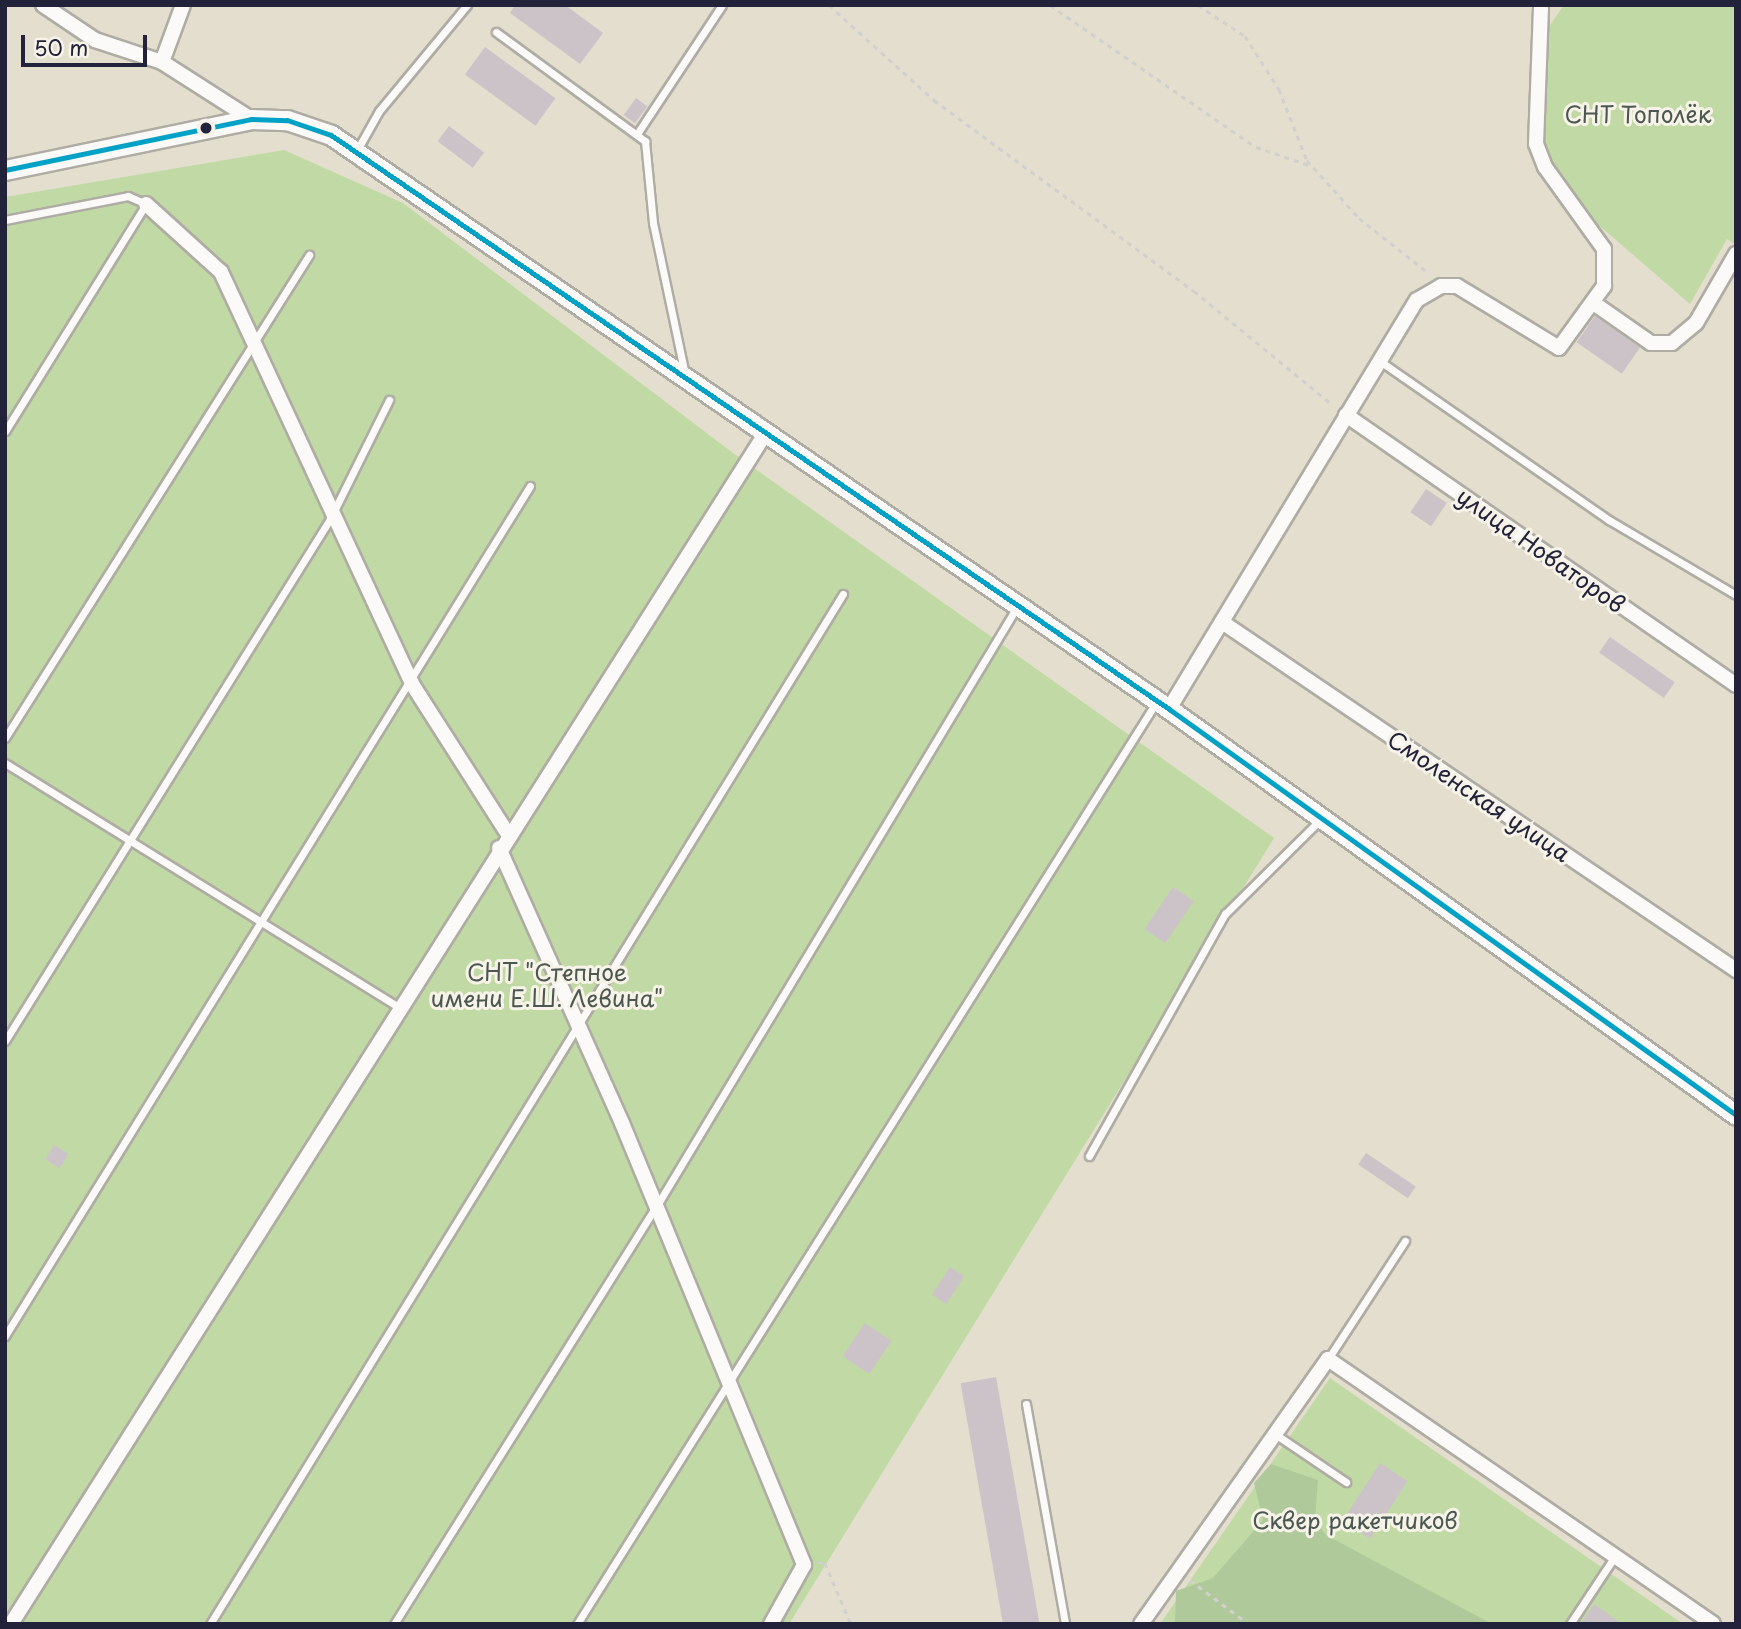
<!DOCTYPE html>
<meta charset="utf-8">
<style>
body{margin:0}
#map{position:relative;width:1741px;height:1629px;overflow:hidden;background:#e3decd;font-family:"Playpen Sans",sans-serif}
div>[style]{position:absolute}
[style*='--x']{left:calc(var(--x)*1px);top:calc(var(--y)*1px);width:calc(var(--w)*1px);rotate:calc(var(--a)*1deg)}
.green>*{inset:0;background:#c1daa5}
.forest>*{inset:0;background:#afc99b}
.building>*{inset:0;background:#ccc3c9;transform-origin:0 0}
.path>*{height:2.5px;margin-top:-1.25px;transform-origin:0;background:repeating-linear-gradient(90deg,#d1d0cd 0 5px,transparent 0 10px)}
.roads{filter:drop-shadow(2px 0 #afaca4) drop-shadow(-2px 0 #afaca4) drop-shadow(0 2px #afaca4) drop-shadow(0 -2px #afaca4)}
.lane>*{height:7px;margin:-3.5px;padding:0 3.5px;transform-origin:3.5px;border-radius:3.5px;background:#fbfaf8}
.street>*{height:14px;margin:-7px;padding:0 7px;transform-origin:7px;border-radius:7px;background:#fbfaf8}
.secondary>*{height:19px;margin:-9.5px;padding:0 9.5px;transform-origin:9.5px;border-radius:9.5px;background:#fbfaf8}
.bus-1>*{height:5px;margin:-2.5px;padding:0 2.5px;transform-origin:2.5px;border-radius:2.5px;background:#02a2c7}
.dots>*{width:19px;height:19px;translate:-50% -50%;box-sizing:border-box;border:4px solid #f7f3e8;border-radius:50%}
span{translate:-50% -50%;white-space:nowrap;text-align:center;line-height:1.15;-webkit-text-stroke:6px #f7f3e8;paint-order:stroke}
.park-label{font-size:23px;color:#4a5851}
.street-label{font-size:23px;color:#22223b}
.frame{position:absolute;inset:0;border:7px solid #22223b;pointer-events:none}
.scale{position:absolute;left:21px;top:35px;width:126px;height:32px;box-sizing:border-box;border:4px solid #22223b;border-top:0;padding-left:9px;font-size:21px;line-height:24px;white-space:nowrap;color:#22223b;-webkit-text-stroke:5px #f7f3e8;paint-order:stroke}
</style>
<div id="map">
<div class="green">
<i style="clip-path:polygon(1564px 5px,1736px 5px,1736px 245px,1727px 239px,1690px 304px,1594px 221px,1539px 142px,1543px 35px)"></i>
<i style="clip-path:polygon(284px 150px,403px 203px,733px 453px,1274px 838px,789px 1624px,5px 1624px,5px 197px)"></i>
<i style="clip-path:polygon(1330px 1378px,1683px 1624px,1160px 1624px)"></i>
</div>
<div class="forest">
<i style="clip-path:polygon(1271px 1464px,1318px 1480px,1315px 1520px,1326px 1535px,1492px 1624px,1175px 1624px,1176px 1591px,1213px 1578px,1263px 1520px,1254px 1483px)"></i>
</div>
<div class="building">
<i style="clip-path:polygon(515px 5px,565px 5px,603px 33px,580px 64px,510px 13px)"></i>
<i style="left:485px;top:47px;width:87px;height:34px;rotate:36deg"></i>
<i style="left:636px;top:98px;width:14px;height:21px;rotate:36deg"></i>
<i style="left:449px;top:126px;width:44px;height:19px;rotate:37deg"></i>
<i style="left:1595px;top:316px;width:55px;height:32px;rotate:35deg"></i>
<i style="left:1426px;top:489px;width:25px;height:28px;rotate:34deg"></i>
<i style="left:1610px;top:637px;width:79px;height:19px;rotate:35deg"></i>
<i style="left:1173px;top:887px;width:25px;height:51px;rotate:34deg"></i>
<i style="left:54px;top:1145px;width:17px;height:17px;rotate:31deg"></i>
<i style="left:1366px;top:1153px;width:60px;height:14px;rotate:34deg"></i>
<i style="left:950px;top:1267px;width:17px;height:33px;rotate:33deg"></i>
<i style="left:865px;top:1323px;width:32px;height:40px;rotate:34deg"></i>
<i style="left:996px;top:1377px;width:251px;height:36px;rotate:80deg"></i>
<i style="left:1380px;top:1463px;width:33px;height:69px;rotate:33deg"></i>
<i style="clip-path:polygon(1594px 1604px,1622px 1624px,1580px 1624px)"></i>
</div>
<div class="path">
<i style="--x:829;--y:5;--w:142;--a:42.1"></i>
<i style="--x:934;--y:100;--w:323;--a:36.3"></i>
<i style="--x:1194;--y:291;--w:180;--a:39.4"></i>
<i style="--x:1050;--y:5;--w:250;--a:34.6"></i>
<i style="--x:1256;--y:147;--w:56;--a:18.8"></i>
<i style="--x:1198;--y:5;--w:56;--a:33.4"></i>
<i style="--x:1245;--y:36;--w:63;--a:57.3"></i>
<i style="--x:1279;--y:89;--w:76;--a:68.5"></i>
<i style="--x:1307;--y:160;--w:78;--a:48.1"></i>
<i style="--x:1359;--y:218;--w:90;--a:38.3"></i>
<i style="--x:818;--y:1563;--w:7;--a:0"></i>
<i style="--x:825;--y:1563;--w:66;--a:66.9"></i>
<i style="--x:1190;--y:1580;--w:74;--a:36.7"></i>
</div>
<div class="roads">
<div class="lane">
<i style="--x:496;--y:32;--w:185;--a:36.2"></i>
<i style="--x:645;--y:141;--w:82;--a:84.4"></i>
<i style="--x:653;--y:223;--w:150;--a:78.1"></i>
<i style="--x:637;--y:134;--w:154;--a:-56.6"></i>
<i style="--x:356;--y:152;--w:47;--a:-60.7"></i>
<i style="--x:379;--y:111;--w:138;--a:-50.3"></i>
<i style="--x:5;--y:220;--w:125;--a:-11"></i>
<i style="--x:128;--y:196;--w:20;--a:24"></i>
<i style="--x:146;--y:204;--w:267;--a:121.8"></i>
<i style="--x:1380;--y:361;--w:279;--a:34.8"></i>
<i style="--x:1609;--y:520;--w:147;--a:30.6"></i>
<i style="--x:5;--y:738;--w:571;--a:-57.81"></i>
<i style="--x:5;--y:763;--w:463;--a:31.8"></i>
<i style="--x:5;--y:1041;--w:615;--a:-58.09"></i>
<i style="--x:330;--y:519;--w:133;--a:-63.6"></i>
<i style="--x:1089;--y:1156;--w:278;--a:-60.7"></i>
<i style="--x:1225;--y:914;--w:134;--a:-44.7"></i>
<i style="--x:5;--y:1336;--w:999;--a:-58.3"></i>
<i style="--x:1328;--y:1359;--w:141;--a:-56.9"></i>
<i style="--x:1026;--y:1404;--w:223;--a:79.9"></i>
<i style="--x:1275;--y:1434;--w:86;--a:34.1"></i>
<i style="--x:210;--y:1624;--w:1209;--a:-58.43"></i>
<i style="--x:394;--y:1624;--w:492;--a:-57.9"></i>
<i style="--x:656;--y:1207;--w:700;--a:-58.97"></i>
<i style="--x:577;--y:1624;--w:1090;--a:-57.86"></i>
<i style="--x:1570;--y:1624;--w:82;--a:-56.5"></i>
</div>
<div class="street">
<i style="--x:43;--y:5;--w:63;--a:33.9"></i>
<i style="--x:95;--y:40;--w:71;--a:18.2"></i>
<i style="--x:162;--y:62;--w:106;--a:32.6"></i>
<i style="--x:162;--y:62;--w:61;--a:-69.8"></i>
<i style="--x:146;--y:204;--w:101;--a:42.2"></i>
<i style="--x:221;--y:272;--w:454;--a:65.1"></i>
<i style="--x:412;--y:684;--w:178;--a:57.4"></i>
<i style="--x:1595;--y:304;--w:68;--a:34.9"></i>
<i style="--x:1651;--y:343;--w:21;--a:0"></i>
<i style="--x:1672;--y:343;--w:31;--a:-40"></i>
<i style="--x:1696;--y:323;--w:80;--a:-59.9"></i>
<i style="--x:1346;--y:415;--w:474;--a:34.7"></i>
<i style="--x:1222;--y:622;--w:621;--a:34.1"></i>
<i style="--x:1169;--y:709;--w:478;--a:-58.8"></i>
<i style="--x:1417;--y:300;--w:28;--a:-30"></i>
<i style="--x:1441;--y:286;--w:16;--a:0"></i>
<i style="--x:1457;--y:286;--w:119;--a:31.3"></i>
<i style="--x:1559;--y:348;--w:77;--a:-54"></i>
<i style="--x:1604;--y:286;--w:37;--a:-90"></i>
<i style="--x:1604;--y:249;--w:101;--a:-125.7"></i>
<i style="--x:1545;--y:167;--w:25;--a:-111"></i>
<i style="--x:1536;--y:144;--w:139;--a:-87.9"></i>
<i style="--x:499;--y:848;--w:301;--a:65.9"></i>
<i style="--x:622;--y:1123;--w:478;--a:67.6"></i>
<i style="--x:804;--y:1565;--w:68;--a:119.2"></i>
<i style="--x:11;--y:1624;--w:1412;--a:-57.64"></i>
<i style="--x:1141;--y:1624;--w:324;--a:-54.8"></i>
<i style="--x:1328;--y:1359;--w:467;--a:34.5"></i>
</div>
<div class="secondary">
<i style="--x:5;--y:170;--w:251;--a:-11.7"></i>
<i style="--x:251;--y:119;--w:36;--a:2"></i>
<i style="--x:287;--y:120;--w:46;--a:18.8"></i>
<i style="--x:331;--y:135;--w:1016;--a:34.41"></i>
<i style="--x:1169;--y:709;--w:697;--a:35.6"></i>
</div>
</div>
<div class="bus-1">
<i style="--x:5;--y:170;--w:251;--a:-11.7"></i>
<i style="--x:251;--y:119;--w:36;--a:2"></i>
<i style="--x:287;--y:120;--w:46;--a:18.8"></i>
<i style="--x:331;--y:135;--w:1016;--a:34.41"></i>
<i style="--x:1169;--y:709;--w:697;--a:35.6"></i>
</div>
<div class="dots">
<i style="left:206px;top:128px;background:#22223b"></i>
</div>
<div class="park-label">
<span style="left:1638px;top:114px">СНТ Тополёк</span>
<span style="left:547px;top:985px">СНТ "Степное<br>имени Е.Ш. Левина"</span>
<span style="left:1355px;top:1520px">Сквер ракетчиков</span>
</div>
<div class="street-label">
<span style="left:1541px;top:550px;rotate:35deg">улица Новаторов</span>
<span style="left:1479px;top:796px;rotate:34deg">Смоленская улица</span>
</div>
<div class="frame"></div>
<div class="scale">50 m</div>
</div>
